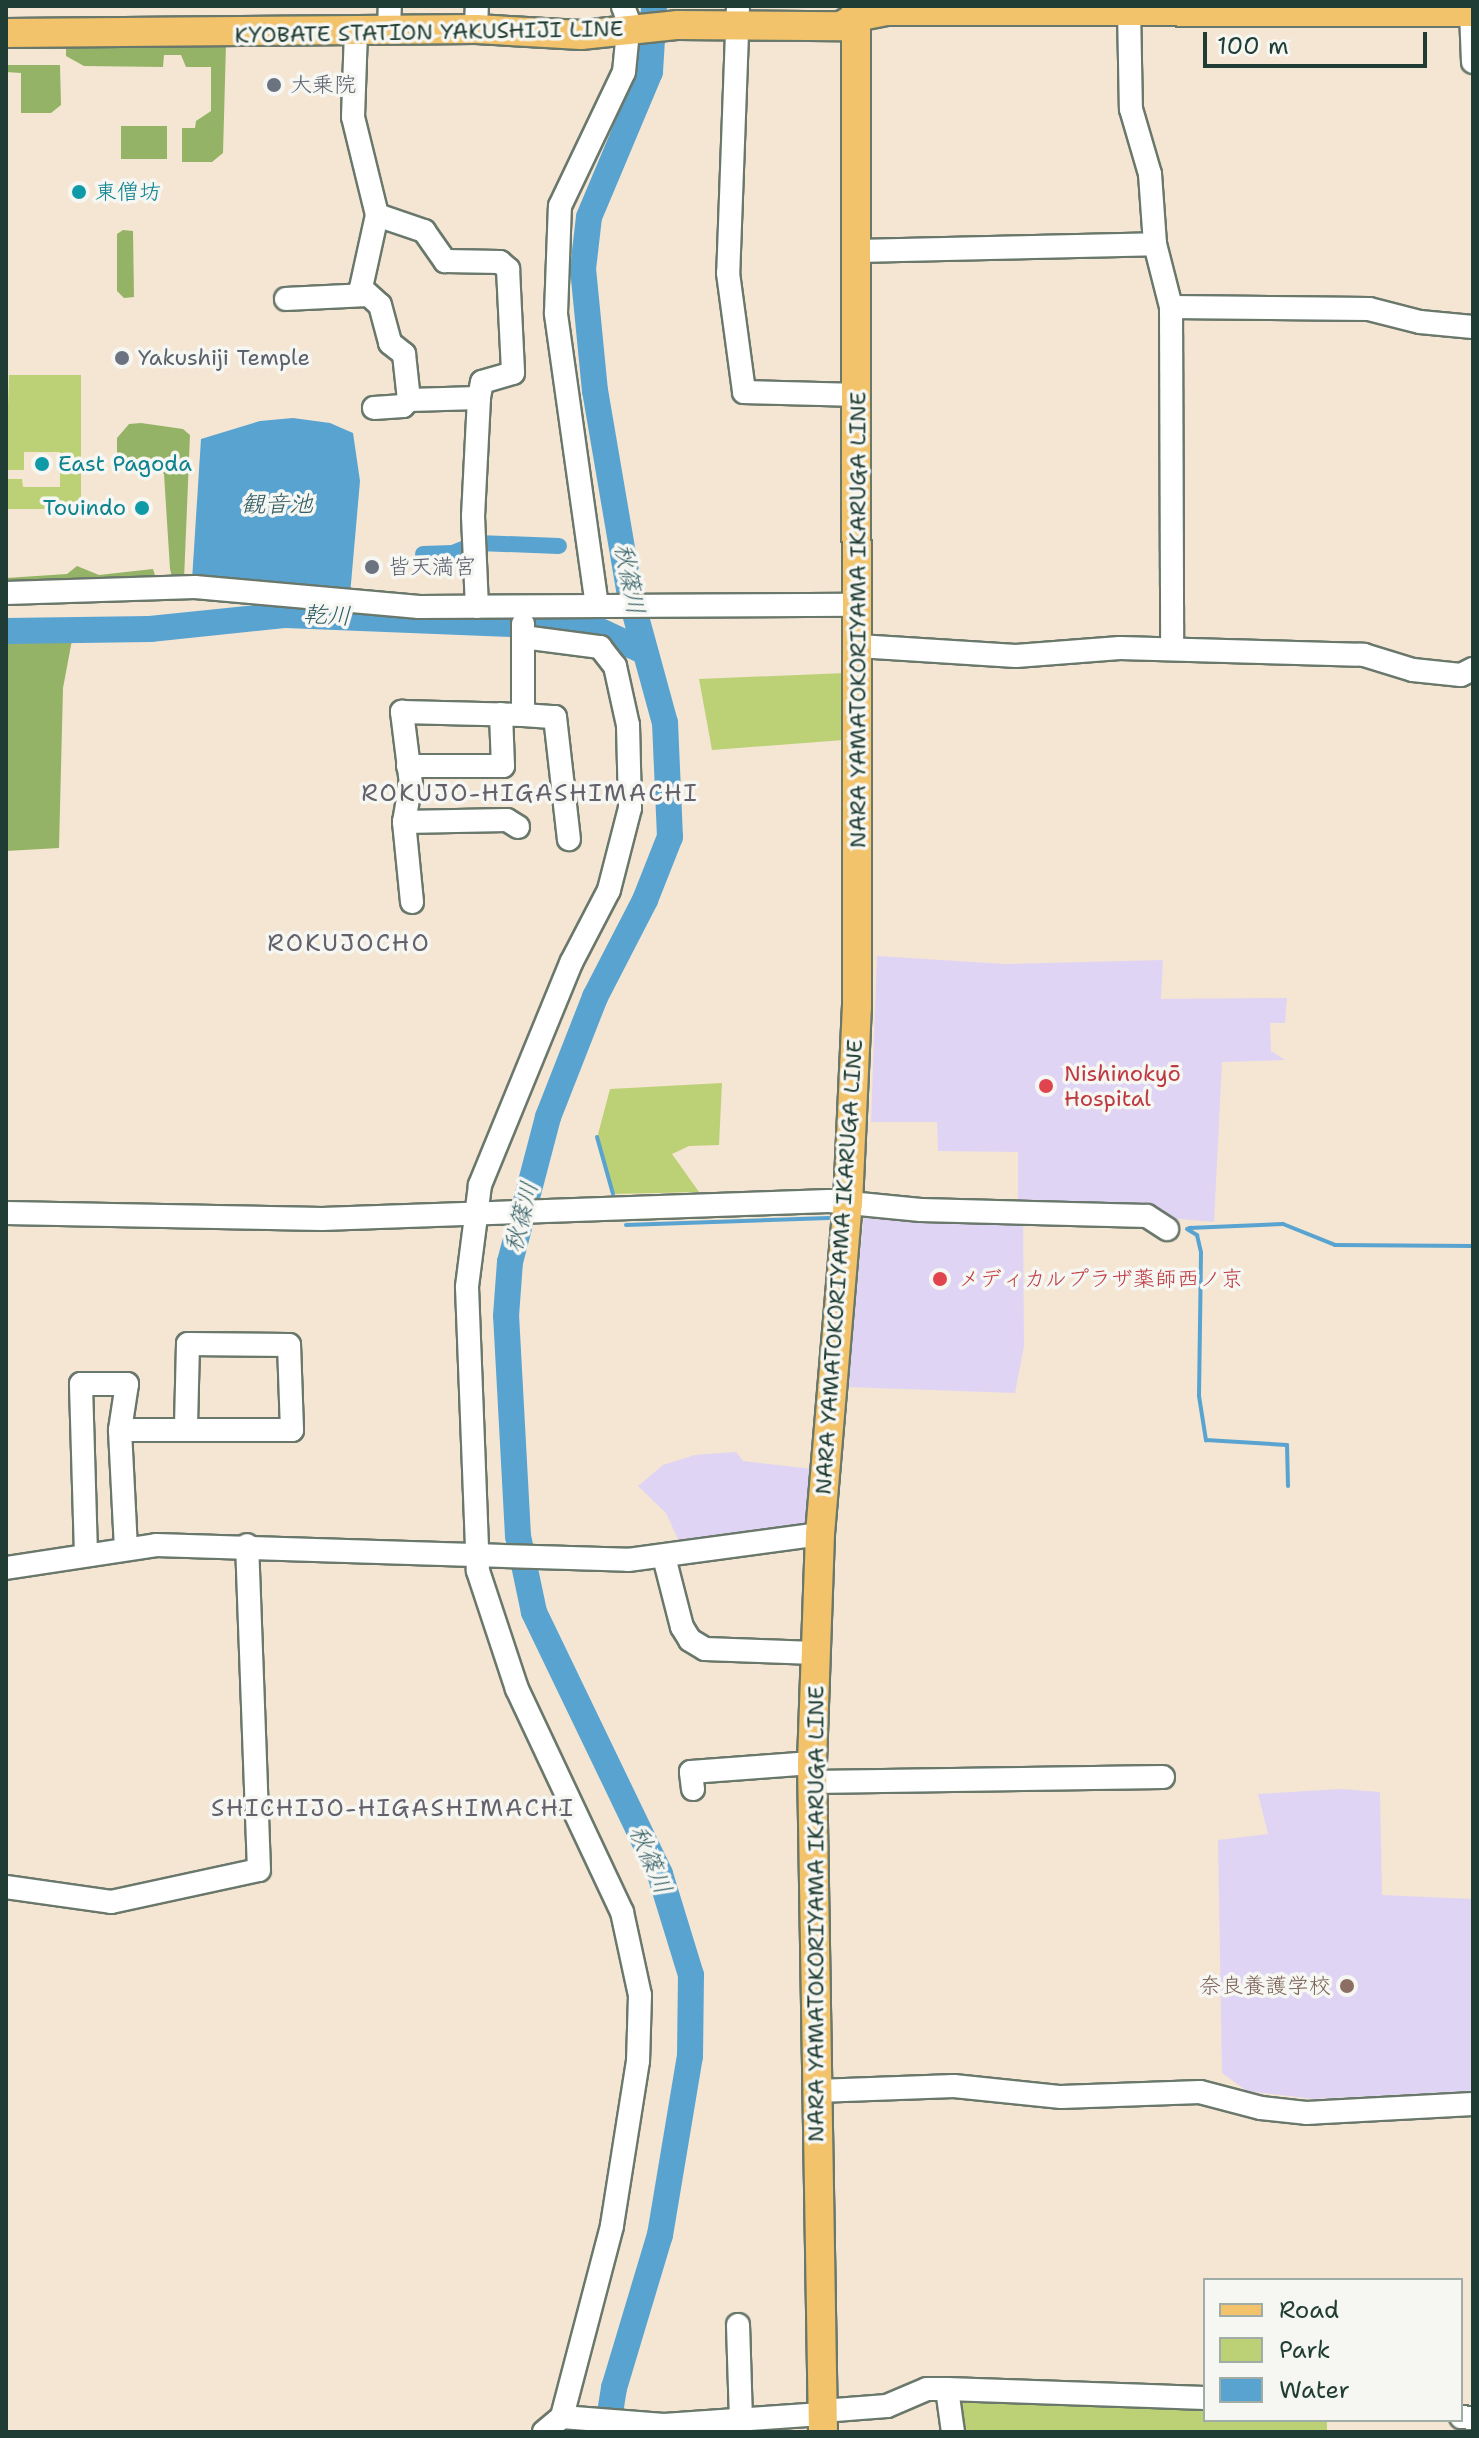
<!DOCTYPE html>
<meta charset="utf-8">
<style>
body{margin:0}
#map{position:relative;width:1479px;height:2438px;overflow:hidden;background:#f4e6d3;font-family:"Shantell Sans","Klee One",sans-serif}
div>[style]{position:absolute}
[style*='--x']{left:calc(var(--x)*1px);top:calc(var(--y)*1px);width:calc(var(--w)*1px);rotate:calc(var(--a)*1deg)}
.built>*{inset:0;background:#e0d4f4}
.green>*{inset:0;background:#bcd175}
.forest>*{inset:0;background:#95b366;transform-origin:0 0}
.water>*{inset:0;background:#59a3d1}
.stream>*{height:4px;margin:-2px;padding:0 2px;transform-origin:2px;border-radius:2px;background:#59a3d1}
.canal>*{height:16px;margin:-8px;padding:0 8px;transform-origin:8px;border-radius:8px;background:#59a3d1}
.river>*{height:26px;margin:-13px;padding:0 13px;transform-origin:13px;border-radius:13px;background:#59a3d1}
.roads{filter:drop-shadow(2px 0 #6a786c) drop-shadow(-2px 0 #6a786c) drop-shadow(0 2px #6a786c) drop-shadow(0 -2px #6a786c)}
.minor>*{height:22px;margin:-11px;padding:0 11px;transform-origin:11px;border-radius:11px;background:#fff}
.major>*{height:28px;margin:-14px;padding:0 14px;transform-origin:14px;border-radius:14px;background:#f2c36a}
.dots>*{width:22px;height:22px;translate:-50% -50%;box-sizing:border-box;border:4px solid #f6f6f2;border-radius:50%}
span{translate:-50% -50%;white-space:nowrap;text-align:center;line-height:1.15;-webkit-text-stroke:7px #f6f6f2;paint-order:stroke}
.street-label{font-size:22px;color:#1f3d34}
.worship-label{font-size:22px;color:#5b616d}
.left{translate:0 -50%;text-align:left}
.culture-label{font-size:22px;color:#0d838f}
.right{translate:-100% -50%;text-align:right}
.health-label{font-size:22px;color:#be3a42}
.education-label{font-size:22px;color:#785e54}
.water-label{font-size:24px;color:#305c63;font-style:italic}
.neighbourhood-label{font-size:24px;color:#64616b;letter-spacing:2px}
.frame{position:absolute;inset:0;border:8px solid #1f3d34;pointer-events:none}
.legend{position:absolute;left:1203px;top:2278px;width:260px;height:144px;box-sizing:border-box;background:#f6f6f2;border:2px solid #a0aca6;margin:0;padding:10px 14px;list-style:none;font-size:24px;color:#1f3d34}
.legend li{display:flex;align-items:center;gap:16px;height:40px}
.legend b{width:40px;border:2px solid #a0aca6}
.scale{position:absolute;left:1203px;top:32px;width:224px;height:36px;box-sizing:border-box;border:4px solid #1f3d34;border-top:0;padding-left:10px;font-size:24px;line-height:28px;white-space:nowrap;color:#1f3d34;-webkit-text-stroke:6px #f6f6f2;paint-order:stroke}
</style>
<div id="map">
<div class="built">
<i style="clip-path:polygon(877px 956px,1005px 964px,1163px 960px,1161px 999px,1287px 998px,1285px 1023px,1270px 1023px,1271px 1051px,1285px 1060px,1222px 1062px,1214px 1222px,1018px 1205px,1018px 1152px,938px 1151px,937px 1122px,871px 1122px)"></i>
<i style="clip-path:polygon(865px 1205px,1023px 1213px,1024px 1346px,1015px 1393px,847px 1387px)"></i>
<i style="clip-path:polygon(736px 1452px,743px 1461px,813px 1469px,804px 1534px,683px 1550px,666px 1513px,638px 1486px,663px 1465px,695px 1455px)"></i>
<i style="clip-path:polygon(1341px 1789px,1380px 1792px,1382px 1895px,1473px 1899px,1473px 2091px,1313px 2099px,1247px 2091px,1222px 2073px,1218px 1840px,1268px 1834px,1258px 1794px)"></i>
</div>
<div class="green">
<i style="clip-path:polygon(9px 375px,81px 375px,81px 509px,6px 509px,6px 479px,22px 479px,23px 487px,60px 487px,60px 452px,24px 452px,24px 470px,6px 470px)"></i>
<i style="clip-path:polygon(845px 673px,844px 740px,712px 750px,699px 679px)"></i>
<i style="clip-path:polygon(722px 1083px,719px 1145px,689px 1146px,672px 1154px,699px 1192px,613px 1194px,597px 1138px,610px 1089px)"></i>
<i style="clip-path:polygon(961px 2398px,1205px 2411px,1205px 2420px,1327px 2420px,1327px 2432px,964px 2432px)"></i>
</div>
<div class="forest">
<i style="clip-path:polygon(66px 44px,226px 44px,223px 153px,212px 162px,182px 162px,182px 128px,195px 128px,196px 121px,211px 111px,211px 67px,186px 67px,181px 55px,164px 55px,163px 67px,84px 66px,66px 56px)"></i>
<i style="clip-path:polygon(6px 65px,60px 65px,61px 105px,51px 113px,21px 113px,21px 73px,6px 72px)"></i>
<i style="left:121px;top:126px;width:46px;height:33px"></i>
<i style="clip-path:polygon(123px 230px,133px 231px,134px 297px,124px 298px,117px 291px,117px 234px)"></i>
<i style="clip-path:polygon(141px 423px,183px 429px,190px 435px,184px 580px,173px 581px,170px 569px,164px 474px,143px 457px,117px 466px,117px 438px,129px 424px)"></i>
<i style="clip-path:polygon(77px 566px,99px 575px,153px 569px,157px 582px,6px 590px,6px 578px,67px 574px)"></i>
<i style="clip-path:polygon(6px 640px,72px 640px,63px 688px,59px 848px,6px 851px)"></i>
</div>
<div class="water">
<i style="clip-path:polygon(293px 418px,330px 423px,353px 433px,360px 481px,350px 595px,192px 580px,201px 439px,260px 421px)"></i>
</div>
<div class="stream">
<i style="--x:597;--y:1137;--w:59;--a:74.3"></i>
<i style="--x:626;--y:1225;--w:203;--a:-2"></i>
<i style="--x:1189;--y:1228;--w:94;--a:-2.4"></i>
<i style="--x:1283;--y:1224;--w:56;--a:22"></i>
<i style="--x:1335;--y:1245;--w:138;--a:0.4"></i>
<i style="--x:1187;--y:1229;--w:12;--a:31"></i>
<i style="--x:1197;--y:1235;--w:18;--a:77"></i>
<i style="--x:1201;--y:1253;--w:143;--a:90.8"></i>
<i style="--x:1199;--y:1396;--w:45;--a:81"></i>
<i style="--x:1206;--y:1440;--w:81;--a:3.5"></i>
<i style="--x:1287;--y:1445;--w:41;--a:88.6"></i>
</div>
<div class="canal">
<i style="--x:423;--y:554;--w:30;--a:-2"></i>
<i style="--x:453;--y:553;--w:27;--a:-22"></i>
<i style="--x:478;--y:543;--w:81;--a:2.1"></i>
</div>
<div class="river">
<i style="--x:6;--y:631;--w:144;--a:-0.8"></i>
<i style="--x:150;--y:629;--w:137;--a:-5.9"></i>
<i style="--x:286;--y:615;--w:278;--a:2.3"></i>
<i style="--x:564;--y:626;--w:32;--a:5"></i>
<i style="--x:596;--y:629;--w:52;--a:25.1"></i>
<i style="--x:607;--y:2432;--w:45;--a:-81"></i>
<i style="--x:614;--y:2388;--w:160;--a:-73.3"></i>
<i style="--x:660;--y:2235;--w:181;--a:-80.5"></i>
<i style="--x:690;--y:2056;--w:81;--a:-89.3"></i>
<i style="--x:691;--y:1975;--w:106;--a:-107.1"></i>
<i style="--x:660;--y:1874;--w:291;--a:-115.7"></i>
<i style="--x:534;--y:1612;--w:78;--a:-101.9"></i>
<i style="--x:518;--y:1536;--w:220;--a:-93.1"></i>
<i style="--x:506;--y:1316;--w:54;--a:-85.8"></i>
<i style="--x:510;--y:1262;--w:150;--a:-75.3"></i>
<i style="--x:548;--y:1117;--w:129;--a:-68.6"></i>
<i style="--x:595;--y:997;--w:109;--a:-62.7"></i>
<i style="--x:645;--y:900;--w:68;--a:-68.4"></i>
<i style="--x:670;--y:837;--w:114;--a:-92.5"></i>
<i style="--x:665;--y:723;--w:133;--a:-105.3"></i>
<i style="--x:630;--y:595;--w:207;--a:-99.7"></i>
<i style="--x:595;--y:391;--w:123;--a:-95.6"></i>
<i style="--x:583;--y:269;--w:52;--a:-83.4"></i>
<i style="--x:589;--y:217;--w:157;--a:-67.2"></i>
<i style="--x:650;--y:72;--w:66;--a:-86.5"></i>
</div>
<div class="roads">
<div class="minor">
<i style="--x:738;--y:6;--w:267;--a:92.1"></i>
<i style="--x:728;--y:273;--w:120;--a:82.3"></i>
<i style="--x:744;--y:392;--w:114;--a:1.5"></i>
<i style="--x:1129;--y:9;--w:100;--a:88.9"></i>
<i style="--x:1131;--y:109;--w:68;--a:73.7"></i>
<i style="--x:1150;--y:174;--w:70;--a:85.9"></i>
<i style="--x:1155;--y:244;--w:65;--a:75.7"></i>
<i style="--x:1171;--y:307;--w:342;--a:89.8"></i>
<i style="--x:1471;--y:12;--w:50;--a:87.7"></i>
<i style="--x:389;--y:29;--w:23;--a:-88"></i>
<i style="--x:476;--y:29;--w:23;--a:-88"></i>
<i style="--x:356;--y:31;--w:86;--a:92"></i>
<i style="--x:353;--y:117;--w:101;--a:76.2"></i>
<i style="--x:377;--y:215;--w:50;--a:18.8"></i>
<i style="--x:424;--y:231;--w:37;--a:55"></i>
<i style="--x:445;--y:261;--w:55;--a:1"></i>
<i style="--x:500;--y:262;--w:11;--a:41"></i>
<i style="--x:508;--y:269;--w:104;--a:87.2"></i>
<i style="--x:513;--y:373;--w:32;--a:164"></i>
<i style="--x:482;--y:382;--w:16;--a:101"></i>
<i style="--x:479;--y:398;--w:118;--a:92.9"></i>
<i style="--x:473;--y:516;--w:91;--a:87.5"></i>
<i style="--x:377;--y:215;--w:75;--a:102.4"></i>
<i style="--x:361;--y:288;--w:25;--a:42"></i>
<i style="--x:380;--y:305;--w:39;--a:75"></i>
<i style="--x:390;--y:343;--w:18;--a:38"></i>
<i style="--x:404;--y:354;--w:46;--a:83.8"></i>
<i style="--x:409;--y:400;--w:70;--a:-1.6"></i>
<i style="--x:857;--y:251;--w:298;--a:-1.3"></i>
<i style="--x:286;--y:299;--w:81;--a:-2.8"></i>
<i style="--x:1171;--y:307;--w:198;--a:0.6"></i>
<i style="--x:1369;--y:309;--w:53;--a:14.3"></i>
<i style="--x:1420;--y:322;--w:53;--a:5.4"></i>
<i style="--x:374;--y:408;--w:29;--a:-4"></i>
<i style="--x:403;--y:406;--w:8;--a:-45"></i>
<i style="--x:6;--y:593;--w:189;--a:-1.8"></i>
<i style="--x:195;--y:587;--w:225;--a:5.1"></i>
<i style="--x:419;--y:607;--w:438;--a:-0.3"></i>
<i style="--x:597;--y:606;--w:296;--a:-98"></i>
<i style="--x:556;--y:313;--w:107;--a:-87.9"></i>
<i style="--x:560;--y:206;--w:148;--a:-64.5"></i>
<i style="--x:624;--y:72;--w:41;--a:-84.4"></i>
<i style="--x:628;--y:31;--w:4;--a:-14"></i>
<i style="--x:632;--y:30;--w:26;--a:-111"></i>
<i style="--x:523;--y:624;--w:91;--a:90"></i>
<i style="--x:523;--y:715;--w:32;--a:4"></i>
<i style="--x:555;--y:717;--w:123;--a:83.5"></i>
<i style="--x:523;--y:637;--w:78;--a:7.4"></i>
<i style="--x:600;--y:647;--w:24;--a:52"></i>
<i style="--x:615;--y:666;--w:60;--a:77.6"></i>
<i style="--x:628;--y:725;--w:83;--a:88.6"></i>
<i style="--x:630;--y:808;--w:85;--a:104.4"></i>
<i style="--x:609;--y:890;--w:82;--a:117.5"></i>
<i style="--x:571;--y:963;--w:240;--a:112.3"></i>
<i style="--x:480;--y:1185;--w:103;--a:97.3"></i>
<i style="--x:467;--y:1287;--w:284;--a:87.8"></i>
<i style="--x:478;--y:1571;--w:124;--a:71.7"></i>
<i style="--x:517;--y:1689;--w:246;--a:64.8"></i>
<i style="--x:622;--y:1912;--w:85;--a:77.8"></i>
<i style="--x:640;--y:1995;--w:66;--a:91.7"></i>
<i style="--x:638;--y:2061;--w:167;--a:99"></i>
<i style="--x:612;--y:2226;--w:197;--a:104.7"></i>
<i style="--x:858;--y:646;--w:158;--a:3.6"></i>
<i style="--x:1016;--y:656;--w:104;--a:-4.4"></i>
<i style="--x:1120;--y:648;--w:244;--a:1.6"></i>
<i style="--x:1364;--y:655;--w:51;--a:17"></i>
<i style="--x:1413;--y:670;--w:48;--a:5.9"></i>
<i style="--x:1461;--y:675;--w:13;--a:-27"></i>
<i style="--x:408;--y:766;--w:95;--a:0"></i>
<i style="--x:503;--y:766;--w:52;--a:-92.2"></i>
<i style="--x:404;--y:822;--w:103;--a:-1.1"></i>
<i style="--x:507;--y:820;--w:13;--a:32"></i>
<i style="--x:412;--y:902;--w:80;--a:-95.7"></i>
<i style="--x:404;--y:822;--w:39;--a:-80"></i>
<i style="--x:411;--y:784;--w:73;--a:-97.1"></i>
<i style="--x:402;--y:712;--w:121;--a:1.4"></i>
<i style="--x:6;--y:1213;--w:316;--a:1.1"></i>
<i style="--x:322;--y:1219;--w:507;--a:-2.03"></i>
<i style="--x:829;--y:1201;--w:92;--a:5.6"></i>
<i style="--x:921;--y:1210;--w:226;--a:1.5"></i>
<i style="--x:1147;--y:1216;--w:24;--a:33"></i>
<i style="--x:126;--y:1549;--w:119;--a:-92.9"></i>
<i style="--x:120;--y:1430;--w:172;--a:0"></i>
<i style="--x:292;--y:1430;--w:85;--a:-92"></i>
<i style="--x:289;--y:1345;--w:101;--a:-179.4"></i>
<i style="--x:188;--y:1344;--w:84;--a:91.4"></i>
<i style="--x:86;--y:1554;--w:170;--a:-91.7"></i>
<i style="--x:81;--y:1384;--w:46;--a:0"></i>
<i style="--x:127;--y:1384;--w:47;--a:98.7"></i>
<i style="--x:664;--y:1557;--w:72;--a:75.6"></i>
<i style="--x:682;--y:1627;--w:15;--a:58"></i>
<i style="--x:690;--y:1640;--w:17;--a:31"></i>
<i style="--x:705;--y:1649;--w:110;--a:2.1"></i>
<i style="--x:6;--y:1568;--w:152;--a:-8.7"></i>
<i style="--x:156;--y:1545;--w:472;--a:1.8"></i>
<i style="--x:628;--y:1560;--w:194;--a:-7.7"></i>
<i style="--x:812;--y:1782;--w:351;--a:-0.8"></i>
<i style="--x:693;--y:1789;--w:17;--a:-97"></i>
<i style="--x:691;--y:1772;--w:121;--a:-4.3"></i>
<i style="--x:6;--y:1887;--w:106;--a:8.1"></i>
<i style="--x:111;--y:1902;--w:151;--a:-12.2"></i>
<i style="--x:259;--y:1870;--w:325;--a:-92.1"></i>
<i style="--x:817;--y:2091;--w:137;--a:-2.1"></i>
<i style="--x:954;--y:2086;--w:108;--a:5.9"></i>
<i style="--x:1061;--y:2097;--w:139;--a:-2.1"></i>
<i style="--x:1200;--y:2092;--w:63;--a:14.7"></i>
<i style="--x:1261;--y:2108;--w:45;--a:6.3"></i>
<i style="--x:1306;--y:2113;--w:167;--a:-3.1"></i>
<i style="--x:738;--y:2325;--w:94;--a:88.2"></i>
<i style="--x:947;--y:2389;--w:43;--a:82.1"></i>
<i style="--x:822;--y:2411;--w:65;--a:-4.4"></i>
<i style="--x:887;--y:2406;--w:43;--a:-23"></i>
<i style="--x:927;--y:2389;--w:20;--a:0"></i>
<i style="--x:947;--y:2389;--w:258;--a:2"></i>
<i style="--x:1461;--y:2417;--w:12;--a:5"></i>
<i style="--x:544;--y:2432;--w:23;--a:-40"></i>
<i style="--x:562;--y:2417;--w:102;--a:4.5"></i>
<i style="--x:664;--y:2425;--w:158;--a:-4"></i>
</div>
<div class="major">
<i style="--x:6;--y:33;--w:470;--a:-0.5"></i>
<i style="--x:476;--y:29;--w:105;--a:3.3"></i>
<i style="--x:581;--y:35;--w:98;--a:-5.9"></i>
<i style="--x:678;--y:25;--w:163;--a:0.4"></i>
<i style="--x:841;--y:26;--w:17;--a:-31"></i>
<i style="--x:856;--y:17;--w:31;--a:-11"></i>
<i style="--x:886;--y:11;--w:587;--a:0.1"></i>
<i style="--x:823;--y:2432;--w:669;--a:-90.94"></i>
<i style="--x:812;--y:1763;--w:229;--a:-88"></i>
<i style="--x:820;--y:1534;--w:332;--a:-85.2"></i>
<i style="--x:848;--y:1203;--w:196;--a:-87.4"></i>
<i style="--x:857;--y:1007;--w:1001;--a:-90.06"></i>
</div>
</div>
<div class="dots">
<i style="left:274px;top:85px;background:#6b7280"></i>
<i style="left:79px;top:192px;background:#0f9aa8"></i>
<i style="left:122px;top:358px;background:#6b7280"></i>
<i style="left:42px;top:464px;background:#0f9aa8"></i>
<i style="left:142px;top:508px;background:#0f9aa8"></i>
<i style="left:372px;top:567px;background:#6b7280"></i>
<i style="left:1046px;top:1086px;background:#e0444e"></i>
<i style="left:940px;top:1279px;background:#e0444e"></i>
<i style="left:1347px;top:1986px;background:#8d6e63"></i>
</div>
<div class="street-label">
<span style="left:429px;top:32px;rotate:-1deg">KYOBATE STATION YAKUSHIJI LINE</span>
<span style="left:858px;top:620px;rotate:-90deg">NARA YAMATOKORIYAMA IKARUGA LINE</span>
<span style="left:839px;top:1267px;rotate:-86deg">NARA YAMATOKORIYAMA IKARUGA LINE</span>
<span style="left:816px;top:1914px;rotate:-90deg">NARA YAMATOKORIYAMA IKARUGA LINE</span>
</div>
<div class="worship-label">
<span class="left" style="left:290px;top:85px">大乗院</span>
<span class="left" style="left:138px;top:358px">Yakushiji Temple</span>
<span class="left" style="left:388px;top:567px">皆天満宮</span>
</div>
<div class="culture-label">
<span class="left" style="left:95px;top:192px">東僧坊</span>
<span class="left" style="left:58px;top:464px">East Pagoda</span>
<span class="right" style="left:126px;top:508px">Touindo</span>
</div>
<div class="health-label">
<span class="left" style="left:1064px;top:1086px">Nishinokyō<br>Hospital</span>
<span class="left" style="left:958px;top:1279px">メディカルプラザ薬師西ノ京</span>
</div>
<div class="education-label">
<span class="right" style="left:1331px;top:1986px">奈良養護学校</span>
</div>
<div class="water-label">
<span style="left:277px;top:505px">観音池</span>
<span style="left:629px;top:579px;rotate:79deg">秋篠川</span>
<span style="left:327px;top:616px;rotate:2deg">乾川</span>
<span style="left:522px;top:1217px;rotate:-76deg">秋篠川</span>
<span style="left:650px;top:1860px;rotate:67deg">秋篠川</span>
</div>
<div class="neighbourhood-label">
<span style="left:530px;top:794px">ROKUJO-HIGASHIMACHI</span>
<span style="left:349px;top:944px">ROKUJOCHO</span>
<span style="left:393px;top:1809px">SHICHIJO-HIGASHIMACHI</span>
</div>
<div class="frame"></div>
<ul class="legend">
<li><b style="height:10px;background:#f2c36a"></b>Road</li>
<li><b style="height:22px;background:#bcd175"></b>Park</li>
<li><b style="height:22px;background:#59a3d1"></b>Water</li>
</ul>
<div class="scale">100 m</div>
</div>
